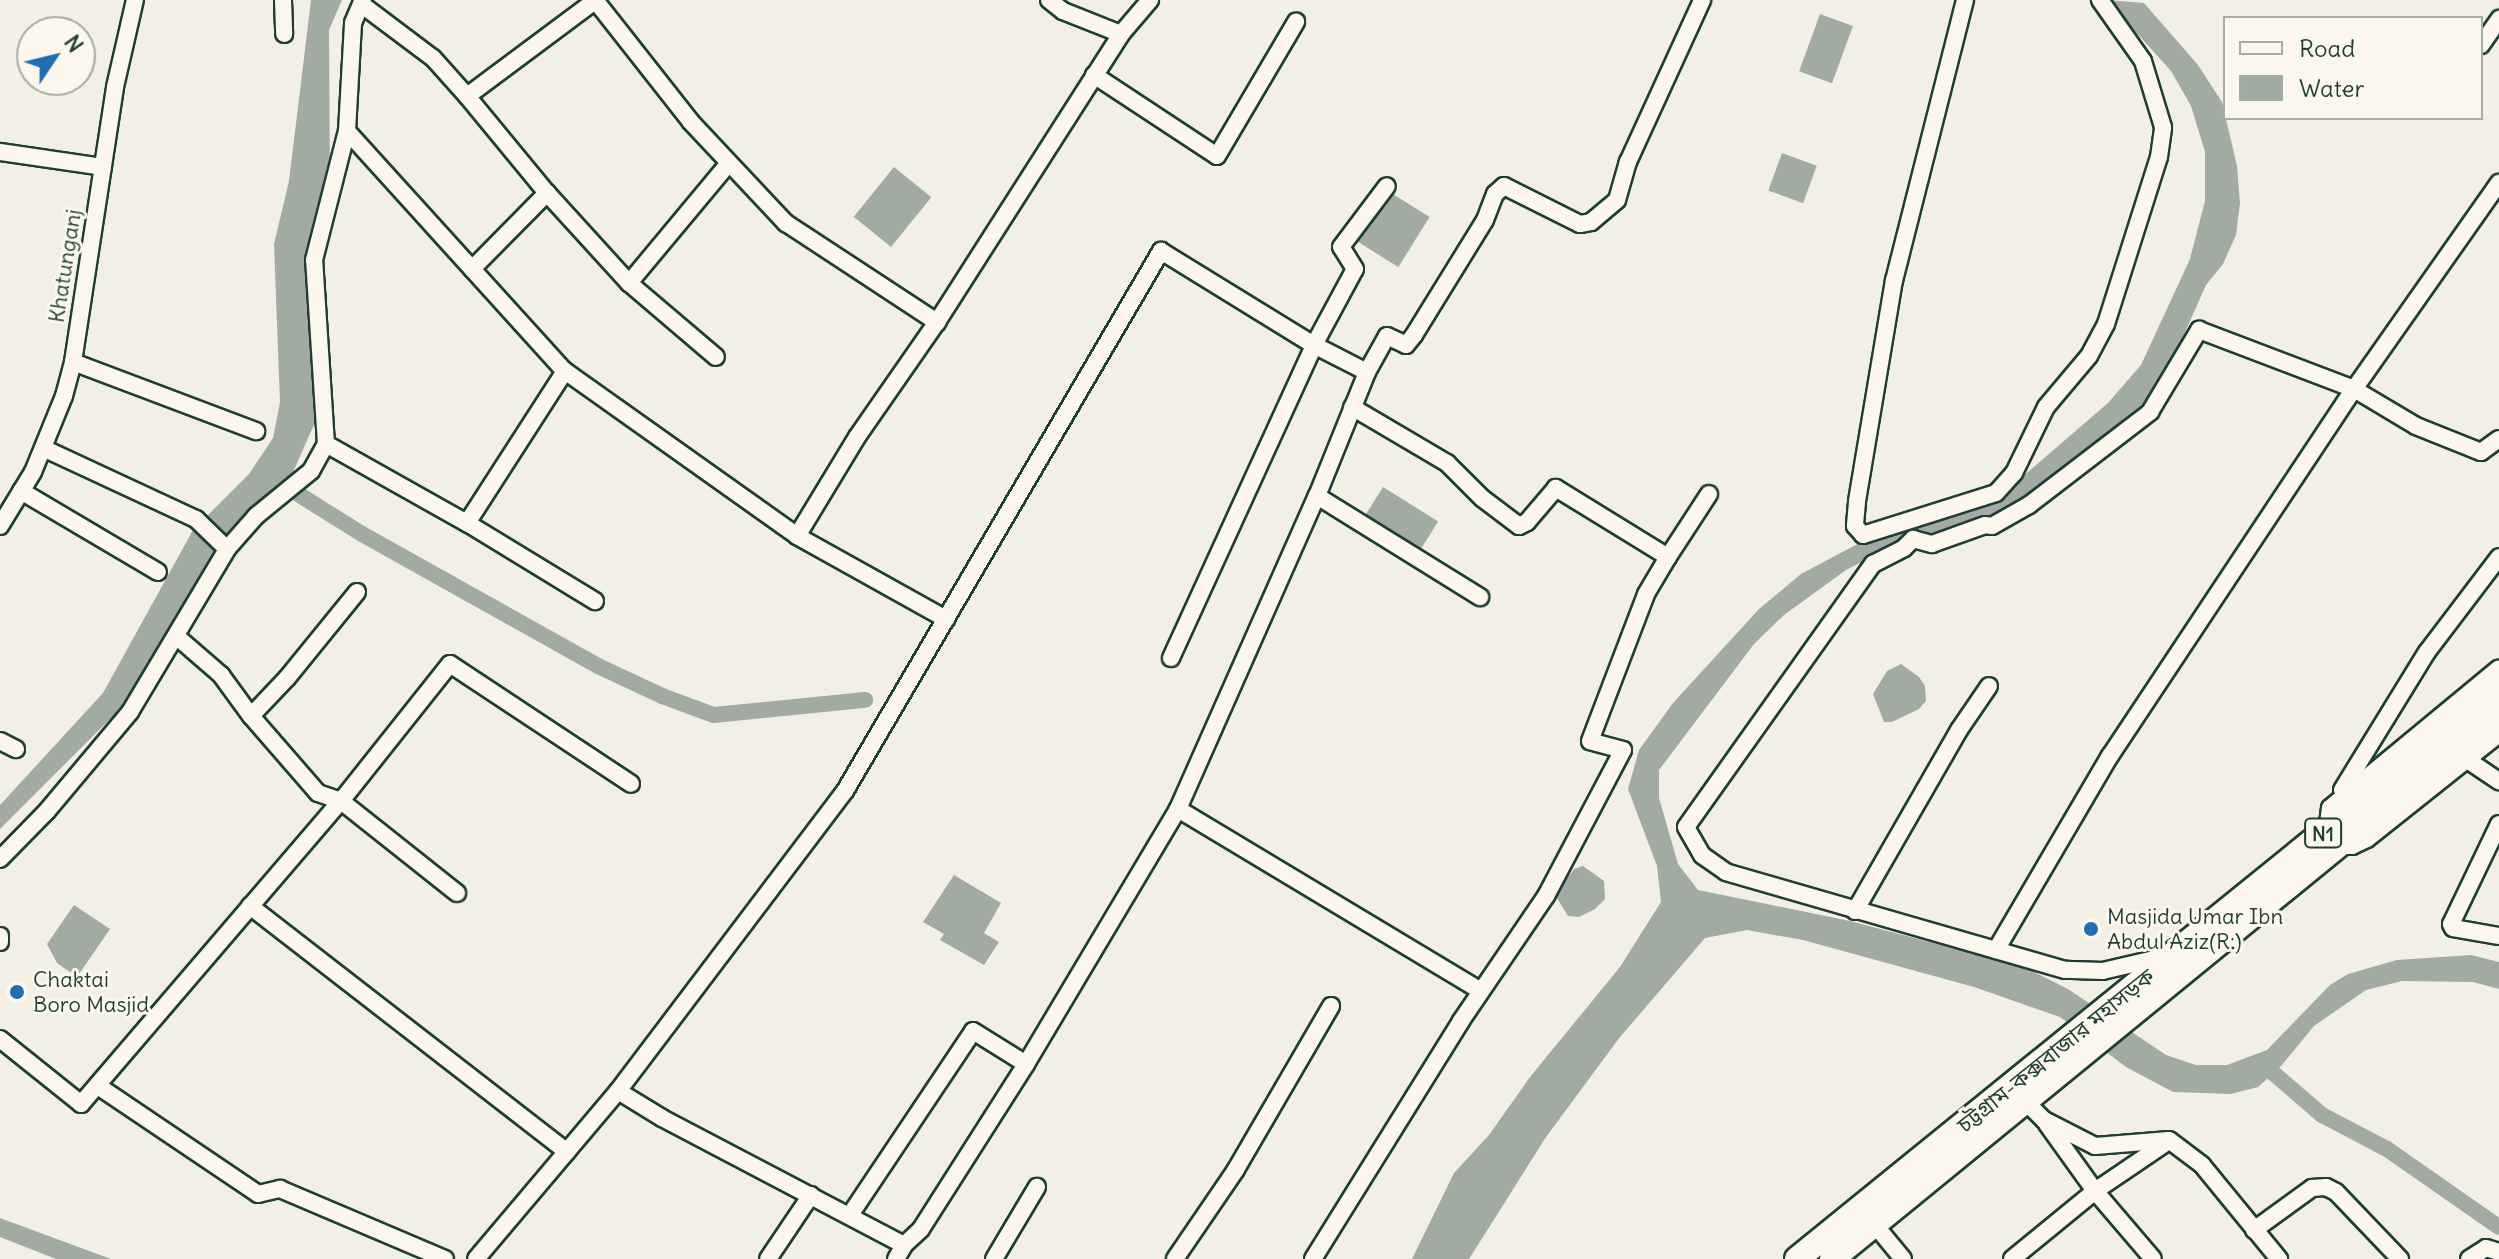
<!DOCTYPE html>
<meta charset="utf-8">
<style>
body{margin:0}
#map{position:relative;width:2499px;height:1259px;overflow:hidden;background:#f2f0e5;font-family:Delius,"Noto Sans Bengali",sans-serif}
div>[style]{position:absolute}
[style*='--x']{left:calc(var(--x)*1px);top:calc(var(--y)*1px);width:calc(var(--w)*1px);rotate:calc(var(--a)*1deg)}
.water>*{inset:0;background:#a2aba1;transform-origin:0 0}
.canal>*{height:16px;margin:-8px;padding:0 8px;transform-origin:8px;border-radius:8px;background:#a2aba1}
.roads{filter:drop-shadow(2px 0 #1f3d34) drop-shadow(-2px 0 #1f3d34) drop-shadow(0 2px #1f3d34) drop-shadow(0 -2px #1f3d34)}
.minor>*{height:16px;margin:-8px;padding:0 8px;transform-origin:8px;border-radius:8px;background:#fbf7ec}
.highway>*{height:24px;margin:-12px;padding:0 12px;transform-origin:12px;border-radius:12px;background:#fbf7ec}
.dots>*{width:22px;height:22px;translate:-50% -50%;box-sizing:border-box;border:4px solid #fbf7ec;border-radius:50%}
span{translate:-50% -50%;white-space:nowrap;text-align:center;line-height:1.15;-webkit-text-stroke:6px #fbf7ec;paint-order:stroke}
.shield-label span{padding:2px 6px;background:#fbf7ec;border:2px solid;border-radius:6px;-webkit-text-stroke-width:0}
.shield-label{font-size:20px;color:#1f3d34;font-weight:700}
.street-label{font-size:22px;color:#1f3d34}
.poi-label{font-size:22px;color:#1f3d34}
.left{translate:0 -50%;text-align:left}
.legend{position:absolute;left:2223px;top:16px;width:260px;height:104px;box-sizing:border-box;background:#fbf7ec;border:2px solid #a3ada2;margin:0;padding:10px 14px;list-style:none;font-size:24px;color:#1f3d34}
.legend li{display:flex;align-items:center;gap:16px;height:40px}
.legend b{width:40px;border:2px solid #a3ada2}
.north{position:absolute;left:16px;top:16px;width:80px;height:80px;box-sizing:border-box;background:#fbf7ec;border:2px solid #a3ada2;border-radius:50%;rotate:55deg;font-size:22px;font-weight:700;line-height:32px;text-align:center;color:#1f3d34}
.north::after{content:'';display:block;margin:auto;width:28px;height:36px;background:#1f6fb2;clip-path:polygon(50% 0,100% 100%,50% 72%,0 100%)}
</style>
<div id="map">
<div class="water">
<i style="clip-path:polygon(311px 0,342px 0,329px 30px,330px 183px,311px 237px,308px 271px,320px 411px,286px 488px,267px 496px,227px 537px,135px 694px,0 829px,0 805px,103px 693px,193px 530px,249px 474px,273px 438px,280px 402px,274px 244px,289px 181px)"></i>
<i style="clip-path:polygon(2107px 0,2144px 3px,2198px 65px,2222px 102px,2237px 166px,2240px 203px,2236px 235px,2223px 264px,2206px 285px,2174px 357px,2143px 404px,2037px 494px,2006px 515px,1876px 555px,1846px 570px,1784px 615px,1754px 644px,1659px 770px,1659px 798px,1678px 864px,1698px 890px,1850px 921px,2024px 967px,2068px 989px,2166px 1055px,2196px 1065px,2227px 1065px,2267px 1050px,2330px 985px,2348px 974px,2397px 960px,2471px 955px,2499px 962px,2499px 989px,2473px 982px,2402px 981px,2366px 990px,2314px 1026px,2281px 1066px,2258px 1087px,2231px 1094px,2173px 1092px,2126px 1067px,2060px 1017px,1974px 987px,1803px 940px,1747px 930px,1705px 938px,1620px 1037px,1546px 1137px,1469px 1259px,1412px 1259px,1454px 1173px,1489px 1135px,1530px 1077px,1620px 967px,1661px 902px,1657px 866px,1628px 789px,1639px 750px,1673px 703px,1759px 609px,1801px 574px,1882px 531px,2015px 483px,2108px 403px,2141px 365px,2190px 259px,2205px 201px,2205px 152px,2191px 106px,2171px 71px)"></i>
<i style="left:1820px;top:14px;width:35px;height:61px;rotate:20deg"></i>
<i style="left:1782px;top:153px;width:37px;height:40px;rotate:20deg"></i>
<i style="left:894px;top:167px;width:48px;height:64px;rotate:39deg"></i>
<i style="left:1388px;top:191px;width:49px;height:59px;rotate:32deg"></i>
<i style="left:1383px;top:487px;width:65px;height:39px;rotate:32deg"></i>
<i style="clip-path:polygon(1901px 664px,1919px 677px,1925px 686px,1926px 701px,1919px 709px,1892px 722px,1884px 722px,1873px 694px,1887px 671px)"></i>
<i style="clip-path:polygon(1583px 866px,1604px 881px,1605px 899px,1595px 909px,1579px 917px,1568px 916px,1555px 895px,1574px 869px)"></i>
<i style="clip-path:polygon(954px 875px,1001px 903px,984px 933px,999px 942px,984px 965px,940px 940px,944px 934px,923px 922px)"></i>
<i style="clip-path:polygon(74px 905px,110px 929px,77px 977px,57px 963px,47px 944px)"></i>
<i style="clip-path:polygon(0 1218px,111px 1259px,56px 1259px,0 1237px)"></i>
</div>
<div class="canal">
<i style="--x:279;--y:482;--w:98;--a:32.1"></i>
<i style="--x:362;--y:534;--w:270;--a:29.2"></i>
<i style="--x:598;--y:666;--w:71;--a:25.1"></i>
<i style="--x:662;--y:696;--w:55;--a:20.1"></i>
<i style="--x:714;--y:715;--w:152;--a:-5.7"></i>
<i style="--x:2264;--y:1065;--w:77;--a:40.8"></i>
<i style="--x:2322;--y:1115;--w:73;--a:27.6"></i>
<i style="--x:2387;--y:1149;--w:136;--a:34.9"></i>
</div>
<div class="roads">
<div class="minor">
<i style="--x:283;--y:0;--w:34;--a:88"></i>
<i style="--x:595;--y:0;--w:155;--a:51.8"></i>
<i style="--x:691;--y:122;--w:139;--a:46.8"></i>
<i style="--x:786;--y:223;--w:181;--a:33.3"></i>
<i style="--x:596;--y:0;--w:161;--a:143.3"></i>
<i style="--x:467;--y:96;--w:126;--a:50.5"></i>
<i style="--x:547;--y:193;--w:122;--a:47.7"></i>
<i style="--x:629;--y:283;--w:114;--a:40.4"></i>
<i style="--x:1049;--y:0;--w:18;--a:38"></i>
<i style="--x:1063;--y:11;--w:62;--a:21.6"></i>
<i style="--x:1121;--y:34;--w:45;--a:-49.5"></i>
<i style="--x:1965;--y:0;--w:289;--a:104.2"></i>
<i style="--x:1894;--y:280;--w:225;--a:99.5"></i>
<i style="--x:1857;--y:502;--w:24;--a:95"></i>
<i style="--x:1855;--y:526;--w:12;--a:48"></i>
<i style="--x:1863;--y:535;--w:139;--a:-17.5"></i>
<i style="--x:1996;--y:493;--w:27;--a:-48"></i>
<i style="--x:2014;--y:473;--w:73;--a:-64.1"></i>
<i style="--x:2046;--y:407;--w:67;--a:-49.9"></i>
<i style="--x:2089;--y:356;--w:36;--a:-62"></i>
<i style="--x:2106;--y:324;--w:175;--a:-72.4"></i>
<i style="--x:2159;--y:157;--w:30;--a:-82"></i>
<i style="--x:2163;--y:127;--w:69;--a:-106.9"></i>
<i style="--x:2143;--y:61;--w:75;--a:-125.2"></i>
<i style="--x:361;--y:4;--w:90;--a:36.9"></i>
<i style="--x:433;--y:58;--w:51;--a:48.2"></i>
<i style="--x:2481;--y:45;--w:32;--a:-55"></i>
<i style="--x:1094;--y:75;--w:147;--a:33.4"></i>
<i style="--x:1217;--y:156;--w:156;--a:-59.5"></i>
<i style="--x:347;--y:131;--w:324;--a:47.8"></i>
<i style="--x:565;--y:371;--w:285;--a:35.4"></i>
<i style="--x:797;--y:536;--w:171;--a:29.1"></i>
<i style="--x:0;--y:152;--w:104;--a:8.3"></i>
<i style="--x:472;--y:269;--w:107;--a:-45.4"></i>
<i style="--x:629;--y:283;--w:156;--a:-50.2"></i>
<i style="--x:73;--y:362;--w:196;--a:20.7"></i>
<i style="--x:565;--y:371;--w:181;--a:122.8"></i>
<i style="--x:467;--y:523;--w:150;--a:31.4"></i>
<i style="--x:326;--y:444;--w:162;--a:29.3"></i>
<i style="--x:43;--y:448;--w:169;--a:24.9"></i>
<i style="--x:196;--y:519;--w:43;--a:44.1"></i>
<i style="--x:21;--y:491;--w:159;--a:30.6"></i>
<i style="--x:1317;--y:496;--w:192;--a:31.8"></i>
<i style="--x:0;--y:526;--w:63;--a:-58.6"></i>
<i style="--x:33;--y:472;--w:82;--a:-67.8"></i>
<i style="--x:64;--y:396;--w:35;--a:-75"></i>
<i style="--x:73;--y:362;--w:278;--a:-81.3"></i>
<i style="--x:115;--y:87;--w:89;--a:-77.1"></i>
<i style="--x:797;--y:536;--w:116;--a:-58.8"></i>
<i style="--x:857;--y:437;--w:140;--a:-55.2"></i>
<i style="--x:937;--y:322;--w:342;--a:-57.4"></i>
<i style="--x:1668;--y:557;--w:75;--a:-56.9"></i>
<i style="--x:357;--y:592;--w:111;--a:129.1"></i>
<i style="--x:287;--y:678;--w:52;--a:133.5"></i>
<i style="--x:251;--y:716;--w:102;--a:49"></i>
<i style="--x:318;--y:793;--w:24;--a:19"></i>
<i style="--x:341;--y:801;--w:148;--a:38.4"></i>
<i style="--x:176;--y:636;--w:60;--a:40.9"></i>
<i style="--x:221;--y:675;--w:51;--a:53.8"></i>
<i style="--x:1171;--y:658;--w:344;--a:-65.4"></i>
<i style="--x:1314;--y:345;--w:86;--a:-61.7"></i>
<i style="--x:1355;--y:269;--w:26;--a:-122"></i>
<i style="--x:1341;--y:247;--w:76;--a:-53"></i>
<i style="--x:0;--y:741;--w:18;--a:27"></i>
<i style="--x:2466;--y:759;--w:40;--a:34"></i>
<i style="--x:2342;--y:790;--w:162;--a:-58.4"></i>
<i style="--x:2427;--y:652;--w:119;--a:-52.8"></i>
<i style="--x:1178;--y:809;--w:353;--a:31"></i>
<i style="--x:2499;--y:824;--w:111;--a:115.6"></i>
<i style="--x:2451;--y:924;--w:4;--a:63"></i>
<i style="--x:2453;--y:928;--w:47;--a:9.9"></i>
<i style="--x:2327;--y:832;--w:24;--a:-83"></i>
<i style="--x:2330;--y:808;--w:219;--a:-39.6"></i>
<i style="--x:2343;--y:846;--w:9;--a:0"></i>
<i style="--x:2352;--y:846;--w:17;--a:-25"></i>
<i style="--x:2367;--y:839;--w:169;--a:-38.5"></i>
<i style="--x:0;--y:859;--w:67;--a:-45.6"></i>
<i style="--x:47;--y:811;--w:129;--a:-50"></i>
<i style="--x:130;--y:712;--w:190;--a:-59.2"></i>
<i style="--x:227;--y:549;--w:44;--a:-48.7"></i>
<i style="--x:256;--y:516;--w:71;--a:-39.3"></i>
<i style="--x:311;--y:471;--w:31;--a:-61"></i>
<i style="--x:326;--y:444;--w:184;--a:-93.7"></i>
<i style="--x:314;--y:260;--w:133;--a:-75.7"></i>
<i style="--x:347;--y:131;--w:108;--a:-86.8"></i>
<i style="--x:353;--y:23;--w:25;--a:-67"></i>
<i style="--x:250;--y:906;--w:401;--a:37.8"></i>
<i style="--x:1855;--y:911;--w:209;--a:-60.1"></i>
<i style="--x:1959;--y:730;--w:53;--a:-55.7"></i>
<i style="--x:0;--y:936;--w:6;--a:90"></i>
<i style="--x:1996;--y:950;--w:225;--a:-59.6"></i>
<i style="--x:2110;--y:756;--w:441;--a:-56.4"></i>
<i style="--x:2354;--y:389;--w:252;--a:-54.9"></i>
<i style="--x:2163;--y:957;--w:62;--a:166.9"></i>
<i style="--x:2103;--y:971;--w:38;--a:-178"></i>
<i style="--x:2065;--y:970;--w:353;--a:-163.9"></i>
<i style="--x:1726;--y:872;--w:29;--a:-145"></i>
<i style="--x:1702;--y:855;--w:32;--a:-120"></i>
<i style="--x:1686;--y:827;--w:323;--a:-54.6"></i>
<i style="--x:1873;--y:564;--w:35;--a:-27"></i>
<i style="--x:1904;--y:548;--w:13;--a:-45"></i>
<i style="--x:1913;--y:539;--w:20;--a:15"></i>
<i style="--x:1932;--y:544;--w:56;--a:-19.7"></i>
<i style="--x:1985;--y:525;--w:7;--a:8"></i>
<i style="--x:1992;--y:526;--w:43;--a:-29.6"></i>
<i style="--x:2029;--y:505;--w:153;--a:-37.5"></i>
<i style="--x:2150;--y:412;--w:96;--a:-59.1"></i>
<i style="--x:2199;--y:330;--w:166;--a:20.8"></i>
<i style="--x:2354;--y:389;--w:72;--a:30.8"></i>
<i style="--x:2416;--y:426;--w:70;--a:21.8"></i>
<i style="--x:2481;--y:452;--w:22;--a:-36"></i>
<i style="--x:0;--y:1039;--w:104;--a:38.7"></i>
<i style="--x:81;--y:1104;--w:399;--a:-49.4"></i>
<i style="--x:341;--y:801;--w:175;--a:-51.5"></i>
<i style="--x:450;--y:664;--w:217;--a:33.5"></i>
<i style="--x:98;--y:1086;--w:193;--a:34"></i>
<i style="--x:258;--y:1194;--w:23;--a:-13"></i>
<i style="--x:280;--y:1189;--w:179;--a:23"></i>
<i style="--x:618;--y:1091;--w:52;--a:31.5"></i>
<i style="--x:662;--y:1118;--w:273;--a:27.7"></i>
<i style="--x:2025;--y:1101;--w:27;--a:45"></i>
<i style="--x:2044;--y:1120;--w:57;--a:27"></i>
<i style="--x:2095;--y:1146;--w:74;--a:-4.6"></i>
<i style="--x:2169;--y:1140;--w:41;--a:37.1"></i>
<i style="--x:2202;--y:1165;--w:122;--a:50.7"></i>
<i style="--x:2047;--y:1124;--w:82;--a:54.4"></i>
<i style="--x:2095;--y:1191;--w:89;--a:49.5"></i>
<i style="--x:850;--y:1215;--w:221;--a:-56.2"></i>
<i style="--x:973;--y:1031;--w:62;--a:31.9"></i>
<i style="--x:1875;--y:1225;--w:44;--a:50.5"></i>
<i style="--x:2254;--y:1230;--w:72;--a:-35.9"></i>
<i style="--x:2312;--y:1188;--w:14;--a:-4"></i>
<i style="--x:2326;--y:1187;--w:11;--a:27"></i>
<i style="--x:2336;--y:1192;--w:93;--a:46.3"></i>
<i style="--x:476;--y:1259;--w:220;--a:-49.8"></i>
<i style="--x:618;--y:1091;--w:376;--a:-52.9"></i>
<i style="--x:845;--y:791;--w:626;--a:-59.66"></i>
<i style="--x:1161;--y:251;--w:180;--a:31.6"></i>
<i style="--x:1314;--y:345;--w:59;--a:27"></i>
<i style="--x:768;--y:1259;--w:77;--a:-56.1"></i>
<i style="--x:896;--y:1259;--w:16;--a:-60"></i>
<i style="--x:904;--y:1245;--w:23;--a:-43"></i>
<i style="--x:921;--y:1229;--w:196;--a:-57.5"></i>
<i style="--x:1026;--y:1064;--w:297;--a:-59.2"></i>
<i style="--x:1178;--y:809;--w:342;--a:-66.1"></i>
<i style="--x:1317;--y:496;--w:134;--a:-68"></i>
<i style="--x:1367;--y:372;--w:41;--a:-60.9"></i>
<i style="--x:1387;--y:336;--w:21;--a:25"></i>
<i style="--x:1406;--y:345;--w:13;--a:-51"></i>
<i style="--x:1414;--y:335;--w:135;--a:-58.3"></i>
<i style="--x:1485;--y:220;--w:28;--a:-69"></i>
<i style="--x:1495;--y:194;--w:12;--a:-42"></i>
<i style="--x:1504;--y:186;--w:85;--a:26.6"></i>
<i style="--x:1580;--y:224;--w:11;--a:-10"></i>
<i style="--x:1591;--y:222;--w:34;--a:-40"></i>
<i style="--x:1617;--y:200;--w:40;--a:-74"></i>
<i style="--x:1628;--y:162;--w:178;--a:-65.4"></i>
<i style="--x:994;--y:1259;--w:84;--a:-59.2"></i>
<i style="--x:1175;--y:1259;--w:107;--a:-55.7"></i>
<i style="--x:1235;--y:1171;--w:191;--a:-59.8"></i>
<i style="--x:1313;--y:1259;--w:280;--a:-58.1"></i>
<i style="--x:1461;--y:1021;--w:151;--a:-55.8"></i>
<i style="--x:1546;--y:896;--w:165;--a:-62.2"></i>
<i style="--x:1623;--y:750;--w:34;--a:-165"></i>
<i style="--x:1590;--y:741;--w:157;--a:-69.1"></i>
<i style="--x:1646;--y:594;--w:43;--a:-59.3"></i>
<i style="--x:1668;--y:557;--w:132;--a:-148.4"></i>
<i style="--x:1556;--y:488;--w:45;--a:130.5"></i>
<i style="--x:1527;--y:522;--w:9;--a:153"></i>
<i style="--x:1519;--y:526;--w:46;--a:-142.9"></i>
<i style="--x:1482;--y:498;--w:49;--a:-135"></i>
<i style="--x:1447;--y:463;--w:110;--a:-149.5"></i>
<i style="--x:2012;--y:1259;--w:107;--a:-39.3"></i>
<i style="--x:2095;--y:1191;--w:87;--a:-34.2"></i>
<i style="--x:2469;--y:1259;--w:20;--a:-33"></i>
<i style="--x:2486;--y:1248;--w:14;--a:17"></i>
</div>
<div class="highway">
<i style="--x:1797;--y:1259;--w:904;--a:-39.03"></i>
<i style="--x:1832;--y:1259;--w:861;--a:-39.25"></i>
</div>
</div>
<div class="dots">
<i style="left:2091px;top:929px;background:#1f6fb2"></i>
<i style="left:17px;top:992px;background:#1f6fb2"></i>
</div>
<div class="shield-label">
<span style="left:2323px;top:833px">N1</span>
</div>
<div class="street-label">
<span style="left:65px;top:266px;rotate:-81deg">Khatunganj</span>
<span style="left:2056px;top:1051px;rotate:-39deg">চট্টগ্রাম-কক্সবাজার মহাসড়ক</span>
</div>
<div class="poi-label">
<span class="left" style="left:2107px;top:929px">Masjida Umar Ibn<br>Abdul Aziz(R:)</span>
<span class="left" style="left:33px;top:992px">Chaktai<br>Boro Masjid</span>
</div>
<ul class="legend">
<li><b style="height:10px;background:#fbf7ec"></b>Road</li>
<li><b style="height:22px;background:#a2aba1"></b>Water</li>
</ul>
<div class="north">N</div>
</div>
